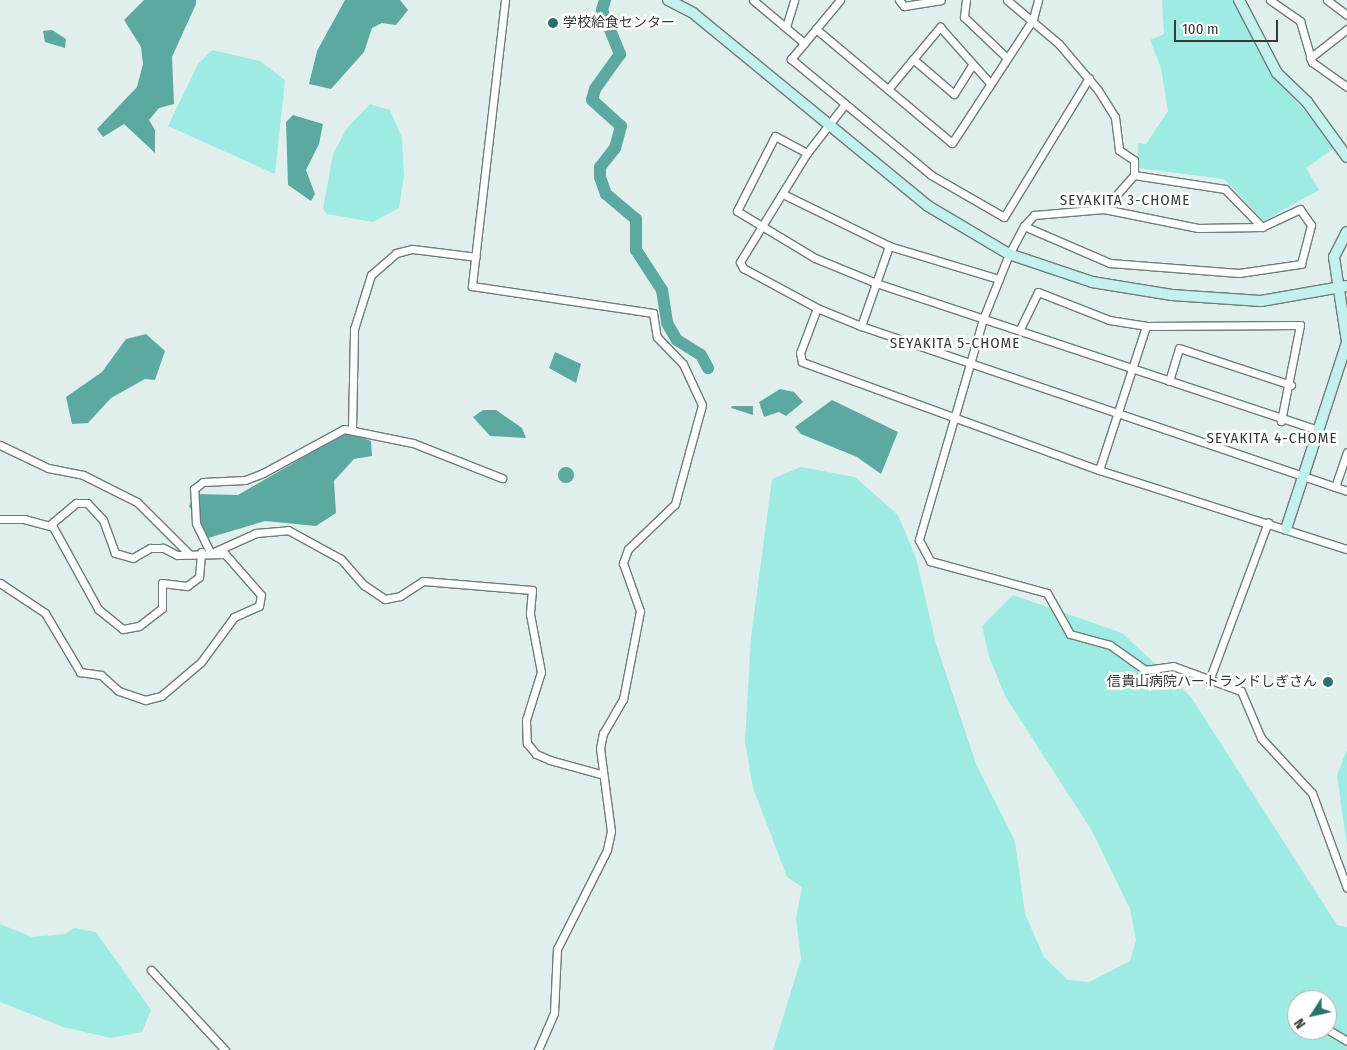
<!DOCTYPE html>
<meta charset="utf-8">
<style>
body{margin:0}
#map{position:relative;width:1347px;height:1050px;overflow:hidden;background:#e0efed;font-family:"Fira Sans Condensed","Noto Sans JP",sans-serif}
div>[style]{position:absolute}
[style*='--x']{left:calc(var(--x)*1px);top:calc(var(--y)*1px);width:calc(var(--w)*1px);rotate:calc(var(--a)*1deg)}
.green>*{inset:0;background:#9eebe3}
.water>*{inset:0;background:#5ca9a2}
.round{border-radius:50%}
.river>*{height:12px;margin:-6px;padding:0 6px;transform-origin:6px;border-radius:6px;background:#5ca9a2}
.roads{filter:drop-shadow(1px 0 #6f7c7a) drop-shadow(-1px 0 #6f7c7a) drop-shadow(0 1px #6f7c7a) drop-shadow(0 -1px #6f7c7a)}
.street>*{height:7px;margin:-3.5px;padding:0 3.5px;transform-origin:3.5px;border-radius:3.5px;background:#fff}
.secondary>*{height:10px;margin:-5px;padding:0 5px;transform-origin:5px;border-radius:5px;background:#c2f1ee}
.dots>*{width:14px;height:14px;translate:-50% -50%;box-sizing:border-box;border:2px solid #fff;border-radius:50%}
span{translate:-50% -50%;white-space:nowrap;text-align:center;line-height:1.15;-webkit-text-stroke:5px #fff;paint-order:stroke}
.poi-label{font-size:14px;color:#343939}
.left{translate:0 -50%;text-align:left}
.right{translate:-100% -50%;text-align:right}
.neighbourhood-label{font-size:15px;color:#343939;letter-spacing:1px}
.north{position:absolute;left:1287px;top:990px;width:50px;height:50px;box-sizing:border-box;background:#fff;border:1px solid #aeb0b0;border-radius:50%;rotate:235deg;font-size:14px;font-weight:700;line-height:20px;text-align:center;color:#343939}
.north::after{content:'';display:block;margin:auto;width:18px;height:22px;background:#28716c;clip-path:polygon(50% 0,100% 100%,50% 72%,0 100%)}
.scale{position:absolute;left:1174px;top:20px;width:104px;height:22px;box-sizing:border-box;border:2px solid #343939;border-top:0;padding-left:6px;font-size:15px;line-height:18px;white-space:nowrap;color:#343939;-webkit-text-stroke:4px #fff;paint-order:stroke}
</style>
<div id="map">
<div class="green">
<i style="clip-path:polygon(1162px 0,1234px 0,1269px 70px,1336px 147px,1306px 168px,1319px 190px,1264px 221px,1224px 179px,1137px 168px,1138px 143px,1146px 144px,1168px 111px,1161px 68px,1150px 40px,1164px 34px)"></i>
<i style="clip-path:polygon(212px 50px,260px 61px,285px 80px,275px 174px,168px 126px,198px 64px)"></i>
<i style="clip-path:polygon(370px 104px,390px 110px,402px 138px,404px 176px,399px 208px,373px 222px,327px 214px,323px 209px,333px 154px,347px 128px)"></i>
<i style="clip-path:polygon(evenodd,801px 467px,855px 477px,898px 515px,916px 558px,936px 644px,976px 764px,1015px 841px,1025px 914px,1044px 957px,1068px 980px,1089px 982px,1130px 961px,1136px 940px,1130px 909px,1092px 831px,1005px 696px,989px 656px,982px 626px,1013px 595px,1122px 633px,1191px 697px,1337px 925px,1347px 927px,1347px 1050px,773px 1050px,801px 959px,796px 918px,802px 887px,787px 877px,753px 788px,745px 742px,751px 637px,772px 479px,801px 467px,1297px 1000px,1327px 1000px,1327px 1030px,1297px 1030px,1297px 1000px)"></i>
<i style="clip-path:polygon(1347px 750px,1347px 846px,1337px 775px)"></i>
<i style="clip-path:polygon(0 924px,32px 937px,65px 934px,74px 928px,96px 932px,151px 1010px,142px 1032px,111px 1038px,63px 1027px,0 1002px)"></i>
</div>
<div class="water">
<i style="clip-path:polygon(144px 0,196px 0,196px 4px,172px 57px,174px 104px,159px 108px,149px 120px,155px 130px,155px 153px,124px 124px,103px 137px,97px 129px,137px 87px,143px 64px,141px 47px,124px 20px)"></i>
<i style="clip-path:polygon(345px 0,400px 0,408px 10px,396px 25px,382px 23px,372px 28px,364px 52px,331px 89px,309px 84px,317px 51px)"></i>
<i style="clip-path:polygon(52px 30px,66px 39px,65px 48px,45px 42px,43px 31px)"></i>
<i style="clip-path:polygon(293px 115px,323px 124px,319px 144px,306px 170px,315px 194px,311px 201px,288px 185px,286px 122px)"></i>
<i style="clip-path:polygon(146px 334px,165px 351px,155px 380px,145px 379px,111px 398px,88px 423px,72px 424px,66px 397px,102px 372px,126px 339px)"></i>
<i style="clip-path:polygon(555px 352px,581px 364px,576px 383px,549px 368px)"></i>
<i style="clip-path:polygon(780px 389px,794px 392px,803px 402px,786px 416px,779px 412px,764px 417px,759px 402px)"></i>
<i style="clip-path:polygon(832px 400px,898px 432px,881px 474px,857px 457px,801px 434px,795px 427px)"></i>
<i style="clip-path:polygon(753px 406px,753px 415px,731px 408px,732px 406px)"></i>
<i style="clip-path:polygon(483px 410px,496px 410px,522px 428px,526px 438px,490px 436px,473px 417px)"></i>
<i style="clip-path:polygon(347px 432px,371px 441px,372px 456px,354px 459px,334px 481px,336px 513px,316px 526px,265px 521px,208px 538px,189px 506px,195px 494px,238px 495px)"></i>
<i class="round" style="left:558px;top:467px;width:16px;height:16px"></i>
</div>
<div class="river">
<i style="--x:605;--y:0;--w:10;--a:107"></i>
<i style="--x:602;--y:10;--w:48;--a:67.8"></i>
<i style="--x:620;--y:54;--w:43;--a:125.5"></i>
<i style="--x:595;--y:89;--w:11;--a:105"></i>
<i style="--x:592;--y:100;--w:39;--a:42"></i>
<i style="--x:621;--y:126;--w:23;--a:105"></i>
<i style="--x:615;--y:148;--w:24;--a:128"></i>
<i style="--x:600;--y:167;--w:10;--a:90"></i>
<i style="--x:600;--y:177;--w:18;--a:71"></i>
<i style="--x:606;--y:194;--w:39;--a:40"></i>
<i style="--x:636;--y:219;--w:31;--a:90"></i>
<i style="--x:636;--y:250;--w:48;--a:57"></i>
<i style="--x:662;--y:290;--w:33;--a:81"></i>
<i style="--x:667;--y:323;--w:20;--a:60"></i>
<i style="--x:677;--y:340;--w:28;--a:32"></i>
<i style="--x:701;--y:355;--w:15;--a:62"></i>
</div>
<div class="roads">
<div class="street">
<i style="--x:505;--y:0;--w:288;--a:96.6"></i>
<i style="--x:472;--y:286;--w:183;--a:8.5"></i>
<i style="--x:653;--y:313;--w:24;--a:81"></i>
<i style="--x:657;--y:337;--w:37;--a:46"></i>
<i style="--x:683;--y:364;--w:45;--a:65.1"></i>
<i style="--x:702;--y:405;--w:103;--a:105.3"></i>
<i style="--x:675;--y:504;--w:65;--a:136.2"></i>
<i style="--x:628;--y:549;--w:15;--a:110"></i>
<i style="--x:623;--y:563;--w:51;--a:70.5"></i>
<i style="--x:640;--y:611;--w:90;--a:100.9"></i>
<i style="--x:623;--y:699;--w:39;--a:120"></i>
<i style="--x:603;--y:733;--w:15;--a:101"></i>
<i style="--x:600;--y:748;--w:84;--a:82.5"></i>
<i style="--x:611;--y:831;--w:19;--a:102"></i>
<i style="--x:607;--y:850;--w:111;--a:116.8"></i>
<i style="--x:557;--y:949;--w:64;--a:92.7"></i>
<i style="--x:554;--y:1013;--w:40;--a:113.4"></i>
<i style="--x:753;--y:0;--w:67;--a:40.1"></i>
<i style="--x:840;--y:0;--w:77;--a:129.7"></i>
<i style="--x:791;--y:59;--w:182;--a:39.6"></i>
<i style="--x:931;--y:175;--w:84;--a:29.9"></i>
<i style="--x:1004;--y:217;--w:163;--a:-58.6"></i>
<i style="--x:899;--y:0;--w:8;--a:50"></i>
<i style="--x:904;--y:6;--w:37;--a:-9"></i>
<i style="--x:966;--y:0;--w:17;--a:97"></i>
<i style="--x:964;--y:17;--w:58;--a:43.6"></i>
<i style="--x:1007;--y:0;--w:68;--a:40.2"></i>
<i style="--x:1059;--y:44;--w:60;--a:49.7"></i>
<i style="--x:1098;--y:90;--w:32;--a:58"></i>
<i style="--x:1115;--y:117;--w:33;--a:83"></i>
<i style="--x:1119;--y:150;--w:18;--a:34"></i>
<i style="--x:1134;--y:160;--w:15;--a:90"></i>
<i style="--x:1270;--y:0;--w:37;--a:35"></i>
<i style="--x:1300;--y:21;--w:43;--a:73.7"></i>
<i style="--x:1312;--y:62;--w:43;--a:35.5"></i>
<i style="--x:1327;--y:0;--w:25;--a:37"></i>
<i style="--x:786;--y:27;--w:28;--a:-73"></i>
<i style="--x:816;--y:29;--w:177;--a:40"></i>
<i style="--x:952;--y:143;--w:148;--a:-56.8"></i>
<i style="--x:1033;--y:19;--w:20;--a:-75"></i>
<i style="--x:1310;--y:58;--w:47;--a:-38.1"></i>
<i style="--x:913;--y:59;--w:54;--a:40.5"></i>
<i style="--x:954;--y:94;--w:34;--a:-58"></i>
<i style="--x:889;--y:88;--w:80;--a:-50.1"></i>
<i style="--x:940;--y:27;--w:74;--a:48.3"></i>
<i style="--x:845;--y:104;--w:62;--a:127.8"></i>
<i style="--x:807;--y:153;--w:128;--a:121.6"></i>
<i style="--x:740;--y:262;--w:7;--a:63"></i>
<i style="--x:743;--y:268;--w:84;--a:28.4"></i>
<i style="--x:817;--y:308;--w:48;--a:22.2"></i>
<i style="--x:861;--y:326;--w:513;--a:18.75"></i>
<i style="--x:807;--y:153;--w:36;--a:-152"></i>
<i style="--x:775;--y:136;--w:84;--a:116.9"></i>
<i style="--x:737;--y:211;--w:91;--a:31.1"></i>
<i style="--x:815;--y:258;--w:66;--a:22.3"></i>
<i style="--x:876;--y:283;--w:466;--a:18.4"></i>
<i style="--x:783;--y:194;--w:118;--a:26.1"></i>
<i style="--x:889;--y:246;--w:115;--a:16.7"></i>
<i style="--x:1104;--y:209;--w:45;--a:-48.6"></i>
<i style="--x:1134;--y:175;--w:92;--a:8.7"></i>
<i style="--x:1225;--y:189;--w:53;--a:45.8"></i>
<i style="--x:1024;--y:226;--w:94;--a:23.3"></i>
<i style="--x:1110;--y:263;--w:129;--a:4.4"></i>
<i style="--x:1239;--y:273;--w:63;--a:-8.3"></i>
<i style="--x:1301;--y:264;--w:40;--a:-75.6"></i>
<i style="--x:1311;--y:225;--w:19;--a:-125"></i>
<i style="--x:1300;--y:209;--w:42;--a:154.7"></i>
<i style="--x:1262;--y:227;--w:64;--a:179.1"></i>
<i style="--x:1198;--y:228;--w:96;--a:-168.6"></i>
<i style="--x:1104;--y:209;--w:70;--a:175.1"></i>
<i style="--x:1034;--y:215;--w:15;--a:132"></i>
<i style="--x:1024;--y:226;--w:32;--a:118"></i>
<i style="--x:1009;--y:254;--w:70;--a:111.8"></i>
<i style="--x:983;--y:319;--w:230;--a:106.2"></i>
<i style="--x:919;--y:540;--w:24;--a:62"></i>
<i style="--x:930;--y:561;--w:121;--a:15.3"></i>
<i style="--x:1047;--y:593;--w:47;--a:60.7"></i>
<i style="--x:1070;--y:634;--w:41;--a:15.4"></i>
<i style="--x:1110;--y:645;--w:43;--a:35.5"></i>
<i style="--x:1145;--y:670;--w:28;--a:-8"></i>
<i style="--x:1173;--y:666;--w:72;--a:20.2"></i>
<i style="--x:1241;--y:691;--w:51;--a:66.9"></i>
<i style="--x:1261;--y:738;--w:75;--a:47.2"></i>
<i style="--x:1312;--y:793;--w:101;--a:69.8"></i>
<i style="--x:817;--y:308;--w:48;--a:110.7"></i>
<i style="--x:800;--y:353;--w:9;--a:77"></i>
<i style="--x:802;--y:362;--w:316;--a:20"></i>
<i style="--x:1099;--y:470;--w:260;--a:17.7"></i>
<i style="--x:861;--y:326;--w:85;--a:-70.7"></i>
<i style="--x:1020;--y:329;--w:41;--a:-64.1"></i>
<i style="--x:1038;--y:292;--w:76;--a:21.5"></i>
<i style="--x:1109;--y:320;--w:37;--a:9"></i>
<i style="--x:1146;--y:326;--w:154;--a:-0.4"></i>
<i style="--x:1300;--y:325;--w:98;--a:101.2"></i>
<i style="--x:1169;--y:381;--w:34;--a:-73"></i>
<i style="--x:1179;--y:348;--w:118;--a:18.3"></i>
<i style="--x:352;--y:428;--w:99;--a:-88.8"></i>
<i style="--x:354;--y:329;--w:57;--a:-72.5"></i>
<i style="--x:371;--y:275;--w:33;--a:-41"></i>
<i style="--x:396;--y:253;--w:16;--a:-14"></i>
<i style="--x:412;--y:249;--w:64;--a:7.1"></i>
<i style="--x:0;--y:445;--w:53;--a:25.6"></i>
<i style="--x:48;--y:468;--w:36;--a:11"></i>
<i style="--x:83;--y:475;--w:60;--a:26.6"></i>
<i style="--x:137;--y:502;--w:74;--a:45"></i>
<i style="--x:1099;--y:470;--w:151;--a:-71.9"></i>
<i style="--x:1335;--y:487;--w:37;--a:-71"></i>
<i style="--x:0;--y:519;--w:24;--a:0"></i>
<i style="--x:24;--y:519;--w:30;--a:15"></i>
<i style="--x:53;--y:527;--w:94;--a:61.2"></i>
<i style="--x:98;--y:609;--w:32;--a:39"></i>
<i style="--x:123;--y:629;--w:16;--a:-11"></i>
<i style="--x:139;--y:626;--w:29;--a:-38"></i>
<i style="--x:162;--y:608;--w:25;--a:-90"></i>
<i style="--x:162;--y:583;--w:25;--a:7"></i>
<i style="--x:187;--y:586;--w:15;--a:-37"></i>
<i style="--x:199;--y:577;--w:25;--a:-85"></i>
<i style="--x:216;--y:551;--w:44;--a:-24.2"></i>
<i style="--x:256;--y:533;--w:32;--a:-5"></i>
<i style="--x:288;--y:530;--w:60;--a:28.7"></i>
<i style="--x:341;--y:559;--w:35;--a:49"></i>
<i style="--x:364;--y:585;--w:25;--a:34"></i>
<i style="--x:385;--y:599;--w:15;--a:-11"></i>
<i style="--x:400;--y:596;--w:27;--a:-33"></i>
<i style="--x:423;--y:581;--w:109;--a:4.7"></i>
<i style="--x:532;--y:590;--w:24;--a:95"></i>
<i style="--x:530;--y:614;--w:59;--a:79.3"></i>
<i style="--x:541;--y:672;--w:50;--a:107.4"></i>
<i style="--x:526;--y:720;--w:23;--a:88"></i>
<i style="--x:527;--y:743;--w:14;--a:51"></i>
<i style="--x:536;--y:754;--w:15;--a:23"></i>
<i style="--x:550;--y:760;--w:53;--a:15.4"></i>
<i style="--x:210;--y:552;--w:32;--a:-116"></i>
<i style="--x:196;--y:523;--w:34;--a:-93"></i>
<i style="--x:194;--y:489;--w:11;--a:-38"></i>
<i style="--x:203;--y:482;--w:42;--a:-2.7"></i>
<i style="--x:245;--y:480;--w:19;--a:-21"></i>
<i style="--x:263;--y:473;--w:92;--a:-28.5"></i>
<i style="--x:344;--y:429;--w:70;--a:11.5"></i>
<i style="--x:413;--y:443;--w:96;--a:21.5"></i>
<i style="--x:0;--y:583;--w:54;--a:33.7"></i>
<i style="--x:45;--y:613;--w:69;--a:59.3"></i>
<i style="--x:80;--y:672;--w:21;--a:8"></i>
<i style="--x:101;--y:675;--w:24;--a:42"></i>
<i style="--x:119;--y:691;--w:28;--a:19"></i>
<i style="--x:145;--y:700;--w:16;--a:-14"></i>
<i style="--x:161;--y:696;--w:52;--a:-40.4"></i>
<i style="--x:201;--y:662;--w:56;--a:-53.7"></i>
<i style="--x:234;--y:617;--w:27;--a:-24"></i>
<i style="--x:259;--y:606;--w:11;--a:-80"></i>
<i style="--x:261;--y:595;--w:55;--a:-131.3"></i>
<i style="--x:225;--y:554;--w:48;--a:178.8"></i>
<i style="--x:177;--y:555;--w:16;--a:-153"></i>
<i style="--x:163;--y:548;--w:13;--a:180"></i>
<i style="--x:150;--y:548;--w:20;--a:150"></i>
<i style="--x:133;--y:558;--w:19;--a:-164"></i>
<i style="--x:115;--y:553;--w:35;--a:-110"></i>
<i style="--x:103;--y:520;--w:23;--a:-133"></i>
<i style="--x:87;--y:503;--w:11;--a:180"></i>
<i style="--x:76;--y:503;--w:35;--a:140"></i>
<i style="--x:1210;--y:678;--w:166;--a:-69.6"></i>
<i style="--x:151;--y:970;--w:109;--a:47.2"></i>
<i style="--x:1327;--y:1029;--w:23;--a:31"></i>
</div>
<div class="secondary">
<i style="--x:668;--y:0;--w:28;--a:27"></i>
<i style="--x:693;--y:13;--w:304;--a:39.4"></i>
<i style="--x:928;--y:206;--w:94;--a:30.7"></i>
<i style="--x:1009;--y:254;--w:88;--a:18.6"></i>
<i style="--x:1092;--y:282;--w:81;--a:9.2"></i>
<i style="--x:1172;--y:295;--w:89;--a:3.9"></i>
<i style="--x:1261;--y:301;--w:87;--a:-9.9"></i>
<i style="--x:1239;--y:0;--w:82;--a:62.5"></i>
<i style="--x:1277;--y:73;--w:42;--a:44"></i>
<i style="--x:1307;--y:102;--w:68;--a:54"></i>
<i style="--x:1286;--y:529;--w:197;--a:-71.9"></i>
<i style="--x:1347;--y:342;--w:86;--a:-98.7"></i>
<i style="--x:1334;--y:257;--w:28;--a:-63"></i>
</div>
</div>
<div class="dots">
<i style="left:553px;top:23px;background:#28716c"></i>
<i style="left:1328px;top:682px;background:#28716c"></i>
</div>
<div class="poi-label">
<span class="left" style="left:563px;top:23px">学校給食センター</span>
<span class="right" style="left:1317px;top:682px">信貴山病院ハートランドしぎさん</span>
</div>
<div class="neighbourhood-label">
<span style="left:1125px;top:201px">SEYAKITA 3-CHOME</span>
<span style="left:955px;top:344px">SEYAKITA 5-CHOME</span>
<span style="left:1272px;top:439px">SEYAKITA 4-CHOME</span>
</div>
<div class="north">N</div>
<div class="scale">100 m</div>
</div>
